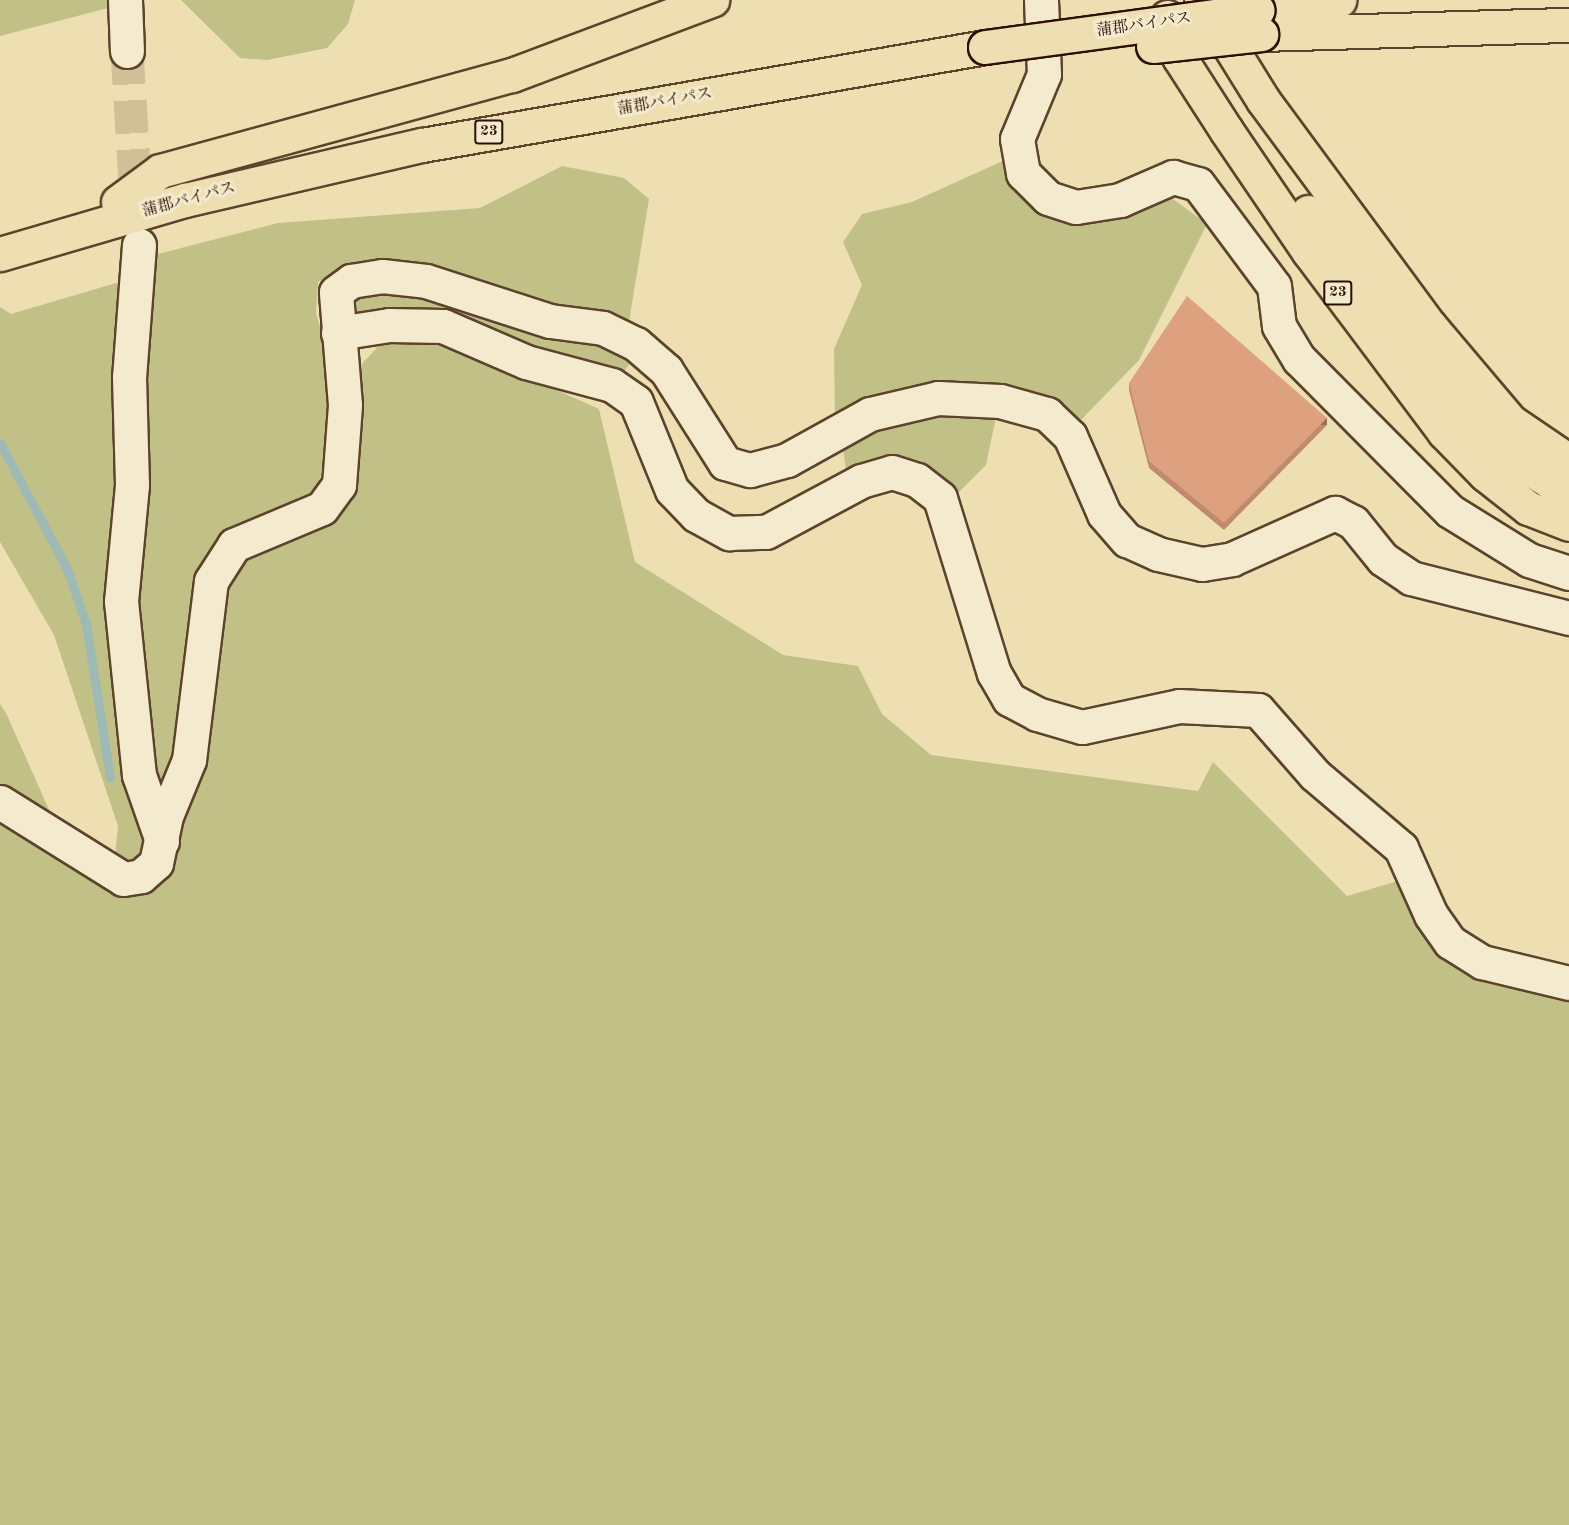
<!DOCTYPE html>
<meta charset="utf-8">
<style>
body{margin:0}
#map{position:relative;width:1569px;height:1525px;overflow:hidden;background:#eedfb2;font-family:"Old Standard TT","Noto Serif JP",serif}
div>[style]{position:absolute}
[style*='--x']{left:calc(var(--x)*1px);top:calc(var(--y)*1px);width:calc(var(--w)*1px);rotate:calc(var(--a)*1deg)}
.green>*{inset:0;background:#c0c087}
.stream>*{height:9px;margin:-4.5px;padding:0 4.5px;transform-origin:4.5px;border-radius:4.5px;background:#9dbab6}
.minor-tunnel>*{height:33px;margin-top:-16.5px;transform-origin:0;background:repeating-linear-gradient(90deg,#d1c097 0 33px,transparent 0 49px)}
.roads{filter:drop-shadow(2px 0 #5c432c) drop-shadow(-2px 0 #5c432c) drop-shadow(0 2px #5c432c) drop-shadow(0 -2px #5c432c)}
.minor>*{height:33px;margin:-16.5px;padding:0 16.5px;transform-origin:16.5px;border-radius:16.5px;background:#f4eacd}
.trunk>*{height:33px;margin:-16.5px;padding:0 16.5px;transform-origin:16.5px;border-radius:16.5px;background:#eedfb2}
.bridges{filter:drop-shadow(2px 0 #2c0f00) drop-shadow(-2px 0 #2c0f00) drop-shadow(0 2px #2c0f00) drop-shadow(0 -2px #2c0f00)}
.trunk-bridge>*{height:33px;margin:-16.5px;padding:0 16.5px;transform-origin:16.5px;border-radius:16.5px;background:#eedfb2}
.wall>*{inset:0;background:#bf8a6e}
.shaded-wall>*{inset:0;background:#9b715a;transform-origin:0 0}
.building>*{inset:0;background:#dea180}
span{translate:-50% -50%;white-space:nowrap;text-align:center;line-height:1.15;-webkit-text-stroke:6px #f4eacd;paint-order:stroke}
.shield-label span{padding:2px 4px;background:#f4eacd;border:2px solid;border-radius:4px;-webkit-text-stroke-width:0}
.shield-label{font-size:15px;color:#2c0f00;font-weight:700}
.street-label{font-size:16px;color:#2c0f00}
</style>
<div id="map">
<div class="green">
<i style="clip-path:polygon(0 0,116px 0,116px 6px,0 36px)"></i>
<i style="clip-path:polygon(181px 0,355px 0,348px 24px,327px 48px,267px 60px,240px 58px)"></i>
<i style="clip-path:polygon(1005px 160px,1038px 208px,1169px 196px,1207px 224px,1139px 360px,1078px 423px,1051px 403px,835px 421px,834px 349px,862px 285px,843px 242px,862px 214px,912px 202px)"></i>
<i style="clip-path:polygon(562px 166px,624px 178px,649px 199px,629px 322px,347px 267px,318px 282px,316px 313px,333px 372px,331px 455px,311px 497px,220px 542px,182px 736px,161px 792px,153px 789px,131px 665px,150px 256px,278px 223px,480px 208px)"></i>
<i style="clip-path:polygon(133px 278px,122px 387px,148px 847px,130px 868px,115px 856px,118px 826px,54px 635px,0 542px,0 307px,11px 314px)"></i>
<i style="clip-path:polygon(376px 286px,597px 337px,636px 355px,619px 378px,357px 316px,352px 295px)"></i>
<i style="clip-path:polygon(430px 333px,599px 409px,635px 562px,783px 655px,858px 666px,882px 714px,931px 755px,1198px 791px,1213px 762px,1347px 896px,1401px 880px,1432px 937px,1569px 993px,1569px 1525px,0 1525px,0 819px,145px 887px,228px 576px,238px 560px,340px 508px,361px 456px,359px 367px,387px 337px)"></i>
<i style="clip-path:polygon(950px 413px,996px 417px,986px 465px,952px 499px,900px 460px,874px 460px,846px 470px,842px 441px,887px 420px)"></i>
<i style="clip-path:polygon(0 704px,6px 713px,55px 823px,0 786px)"></i>
</div>
<div class="stream">
<i style="--x:0;--y:443;--w:143;--a:62"></i>
<i style="--x:67;--y:569;--w:58;--a:70.9"></i>
<i style="--x:86;--y:624;--w:155;--a:81.1"></i>
</div>
<div class="minor-tunnel">
<i style="--x:127;--y:51;--w:163;--a:86.5"></i>
</div>
<div class="roads">
<div class="minor">
<i style="--x:125;--y:0;--w:51;--a:87.8"></i>
<i style="--x:1041;--y:0;--w:74;--a:87.7"></i>
<i style="--x:1044;--y:74;--w:70;--a:112.6"></i>
<i style="--x:1017;--y:139;--w:35;--a:80"></i>
<i style="--x:1023;--y:173;--w:35;--a:45"></i>
<i style="--x:1048;--y:198;--w:29;--a:18"></i>
<i style="--x:1076;--y:207;--w:45;--a:-9"></i>
<i style="--x:1120;--y:200;--w:58;--a:-23.5"></i>
<i style="--x:1173;--y:177;--w:26;--a:16"></i>
<i style="--x:1198;--y:184;--w:127;--a:53.3"></i>
<i style="--x:1274;--y:286;--w:40;--a:82.9"></i>
<i style="--x:1279;--y:326;--w:39;--a:59"></i>
<i style="--x:1299;--y:359;--w:214;--a:45.2"></i>
<i style="--x:1450;--y:511;--w:93;--a:31.8"></i>
<i style="--x:1529;--y:560;--w:42;--a:18"></i>
<i style="--x:139;--y:245;--w:132;--a:94.3"></i>
<i style="--x:129;--y:377;--w:108;--a:88.4"></i>
<i style="--x:132;--y:485;--w:117;--a:95.4"></i>
<i style="--x:121;--y:601;--w:175;--a:84.1"></i>
<i style="--x:139;--y:775;--w:70;--a:70.8"></i>
<i style="--x:338;--y:333;--w:52;--a:-8.9"></i>
<i style="--x:389;--y:325;--w:54;--a:1.1"></i>
<i style="--x:443;--y:326;--w:90;--a:23.4"></i>
<i style="--x:526;--y:362;--w:89;--a:15"></i>
<i style="--x:612;--y:385;--w:29;--a:35"></i>
<i style="--x:636;--y:402;--w:95;--a:67.8"></i>
<i style="--x:672;--y:490;--w:35;--a:46"></i>
<i style="--x:696;--y:515;--w:38;--a:29"></i>
<i style="--x:729;--y:533;--w:37;--a:-2"></i>
<i style="--x:766;--y:532;--w:108;--a:-28.2"></i>
<i style="--x:861;--y:481;--w:32;--a:-16"></i>
<i style="--x:892;--y:472;--w:26;--a:18"></i>
<i style="--x:917;--y:480;--w:29;--a:38"></i>
<i style="--x:940;--y:498;--w:183;--a:72.9"></i>
<i style="--x:994;--y:673;--w:30;--a:60"></i>
<i style="--x:1009;--y:699;--w:32;--a:28"></i>
<i style="--x:1037;--y:714;--w:47;--a:16.1"></i>
<i style="--x:1082;--y:727;--w:99;--a:-12.2"></i>
<i style="--x:1179;--y:706;--w:79;--a:2.9"></i>
<i style="--x:1258;--y:710;--w:86;--a:48.8"></i>
<i style="--x:1315;--y:775;--w:113;--a:40.3"></i>
<i style="--x:1401;--y:848;--w:73;--a:65.9"></i>
<i style="--x:1431;--y:915;--w:33;--a:55"></i>
<i style="--x:1450;--y:942;--w:38;--a:32"></i>
<i style="--x:1482;--y:962;--w:89;--a:13.6"></i>
<i style="--x:0;--y:802;--w:145;--a:32"></i>
<i style="--x:123;--y:879;--w:18;--a:-9"></i>
<i style="--x:141;--y:876;--w:20;--a:-41"></i>
<i style="--x:156;--y:863;--w:48;--a:-78"></i>
<i style="--x:166;--y:816;--w:61;--a:-67.7"></i>
<i style="--x:189;--y:760;--w:180;--a:-83"></i>
<i style="--x:211;--y:581;--w:43;--a:-57.4"></i>
<i style="--x:234;--y:545;--w:95;--a:-22.8"></i>
<i style="--x:322;--y:508;--w:29;--a:-54"></i>
<i style="--x:339;--y:485;--w:80;--a:-85.7"></i>
<i style="--x:345;--y:405;--w:113;--a:-94.6"></i>
<i style="--x:336;--y:292;--w:19;--a:-36"></i>
<i style="--x:351;--y:281;--w:31;--a:-9"></i>
<i style="--x:382;--y:276;--w:44;--a:6.5"></i>
<i style="--x:426;--y:281;--w:130;--a:17.9"></i>
<i style="--x:550;--y:321;--w:53;--a:7.5"></i>
<i style="--x:603;--y:328;--w:37;--a:26"></i>
<i style="--x:636;--y:344;--w:40;--a:41"></i>
<i style="--x:666;--y:370;--w:110;--a:57.6"></i>
<i style="--x:725;--y:463;--w:26;--a:16"></i>
<i style="--x:750;--y:470;--w:38;--a:-15"></i>
<i style="--x:787;--y:460;--w:95;--a:-29"></i>
<i style="--x:870;--y:414;--w:70;--a:-13.2"></i>
<i style="--x:938;--y:398;--w:62;--a:2.8"></i>
<i style="--x:1000;--y:401;--w:49;--a:15.5"></i>
<i style="--x:1047;--y:414;--w:32;--a:44"></i>
<i style="--x:1070;--y:436;--w:85;--a:66.4"></i>
<i style="--x:1104;--y:514;--w:35;--a:49"></i>
<i style="--x:1127;--y:540;--w:34;--a:24"></i>
<i style="--x:1158;--y:554;--w:45;--a:12.8"></i>
<i style="--x:1202;--y:564;--w:30;--a:-9"></i>
<i style="--x:1232;--y:559;--w:113;--a:-24.1"></i>
<i style="--x:1335;--y:513;--w:20;--a:27"></i>
<i style="--x:1353;--y:522;--w:48;--a:51"></i>
<i style="--x:1383;--y:559;--w:34;--a:34"></i>
<i style="--x:1411;--y:578;--w:163;--a:14.2"></i>
</div>
<div class="trunk">
<i style="--x:1201;--y:0;--w:118;--a:58.2"></i>
<i style="--x:1263;--y:100;--w:280;--a:53.6"></i>
<i style="--x:1429;--y:325;--w:126;--a:49.8"></i>
<i style="--x:1510;--y:421;--w:71;--a:34.1"></i>
<i style="--x:1258;--y:10;--w:82;--a:-7"></i>
<i style="--x:1167;--y:17;--w:42;--a:73.3"></i>
<i style="--x:1179;--y:57;--w:87;--a:57.2"></i>
<i style="--x:1226;--y:130;--w:148;--a:55.8"></i>
<i style="--x:1309;--y:252;--w:225;--a:53.1"></i>
<i style="--x:1444;--y:432;--w:59;--a:45.7"></i>
<i style="--x:1485;--y:474;--w:55;--a:38.3"></i>
<i style="--x:1528;--y:508;--w:44;--a:21.3"></i>
<i style="--x:1261;--y:34;--w:308;--a:-1.7"></i>
<i style="--x:118;--y:202;--w:52;--a:-36.4"></i>
<i style="--x:160;--y:171;--w:365;--a:-15.3"></i>
<i style="--x:512;--y:75;--w:214;--a:-20.6"></i>
<i style="--x:1308;--y:212;--w:228;--a:53"></i>
<i style="--x:1445;--y:394;--w:86;--a:44.1"></i>
<i style="--x:1507;--y:454;--w:74;--a:32.8"></i>
<i style="--x:0;--y:254;--w:193;--a:-16.3"></i>
<i style="--x:185;--y:200;--w:243;--a:-13.1"></i>
<i style="--x:422;--y:145;--w:571;--a:-9.87"></i>
</div>
</div>
<div class="bridges">
<div class="trunk-bridge">
<i style="--x:1153;--y:46;--w:109;--a:-6.3"></i>
<i style="--x:985;--y:47;--w:275;--a:-7.7"></i>
</div>
</div>
<div class="wall">
<i style="clip-path:polygon(1129px 383px,1327px 425px,1224px 530px,1149px 468px,1129px 390px)"></i>
</div>
<div class="shaded-wall">
<i style="left:1327px;top:418px;width:7px;height:147px;rotate:90deg"></i>
</div>
<div class="building">
<i style="clip-path:polygon(1187px 296px,1327px 418px,1224px 523px,1149px 461px,1129px 383px)"></i>
</div>
<div class="shield-label">
<span style="left:489px;top:132px">23</span>
<span style="left:1338px;top:293px">23</span>
</div>
<div class="street-label">
<span style="left:1144px;top:25px;rotate:-8deg">蒲郡バイパス</span>
<span style="left:665px;top:102px;rotate:-10deg">蒲郡バイパス</span>
<span style="left:189px;top:200px;rotate:-15deg">蒲郡バイパス</span>
</div>
</div>
